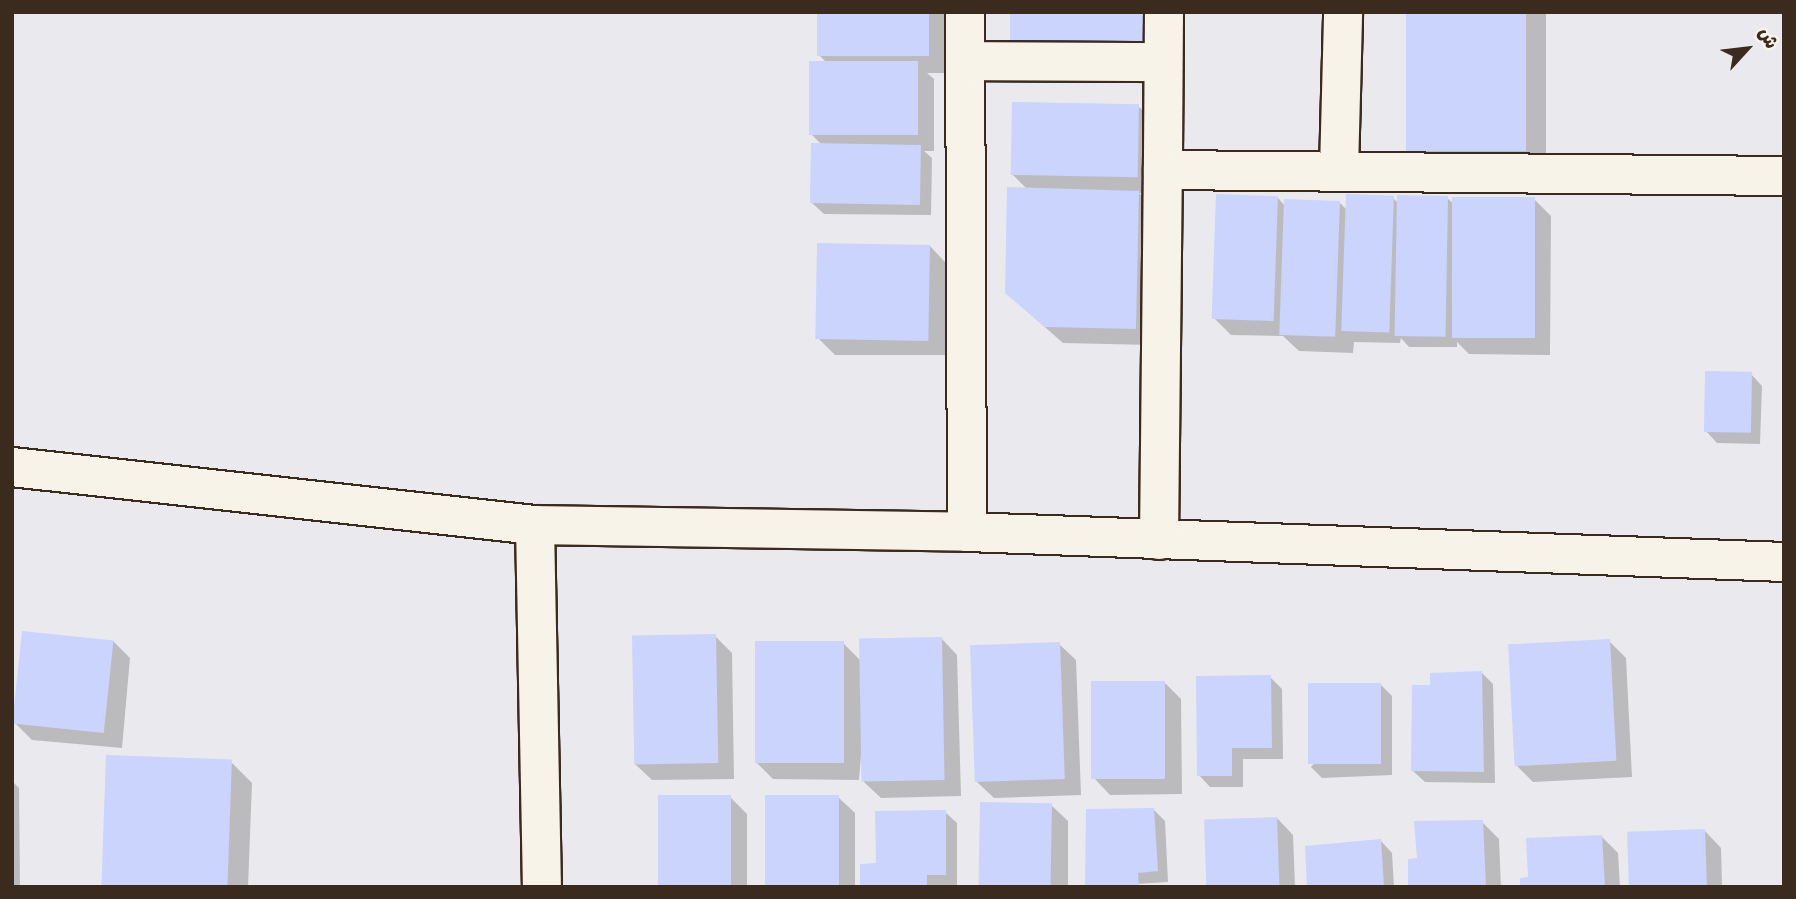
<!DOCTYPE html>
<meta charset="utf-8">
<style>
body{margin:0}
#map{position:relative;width:1796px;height:899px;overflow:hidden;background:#eaeaee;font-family:"Gochi Hand","Playpen Sans Arabic",sans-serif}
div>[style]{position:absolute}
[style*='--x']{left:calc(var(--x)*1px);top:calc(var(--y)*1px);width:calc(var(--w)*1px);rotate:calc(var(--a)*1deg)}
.shadow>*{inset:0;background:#0003}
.building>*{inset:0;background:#cad4fc;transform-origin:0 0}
.roads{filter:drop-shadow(2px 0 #3b2a1e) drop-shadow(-2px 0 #3b2a1e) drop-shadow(0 2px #3b2a1e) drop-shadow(0 -2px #3b2a1e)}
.street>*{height:38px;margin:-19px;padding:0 19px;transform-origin:19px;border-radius:19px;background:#f7f3e8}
span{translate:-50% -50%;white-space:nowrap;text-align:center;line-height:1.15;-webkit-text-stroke:5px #f7f3e8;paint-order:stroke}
.frame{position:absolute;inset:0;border:14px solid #3b2a1e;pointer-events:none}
.north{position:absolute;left:1712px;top:14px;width:70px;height:70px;-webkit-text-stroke:5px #f7f3e8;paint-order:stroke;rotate:63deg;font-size:19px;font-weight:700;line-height:28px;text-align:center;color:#3b2a1e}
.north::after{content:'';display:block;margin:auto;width:24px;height:32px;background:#3b2a1e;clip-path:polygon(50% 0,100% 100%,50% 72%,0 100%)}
</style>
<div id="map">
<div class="shadow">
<i style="clip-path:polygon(819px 12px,945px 12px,945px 73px,927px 73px,934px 79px,934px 151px,924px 151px,932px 158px,931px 215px,824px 214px,812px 203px,822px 145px,812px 135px,827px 63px,819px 55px)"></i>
<i style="clip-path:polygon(1408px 12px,1546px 12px,1546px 172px,1428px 171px,1408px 150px)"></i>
<i style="clip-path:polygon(1138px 106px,1155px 122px,1154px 193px,1139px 193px,1155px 209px,1152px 345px,1063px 343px,1006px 293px,1027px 189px,1013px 175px)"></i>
<i style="clip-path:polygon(1278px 198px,1285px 206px,1340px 203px,1347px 210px,1393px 198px,1399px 204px,1447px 198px,1454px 204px,1534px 199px,1551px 216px,1550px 355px,1469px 354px,1457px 342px,1457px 347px,1409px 347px,1401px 338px,1400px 343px,1354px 342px,1353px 353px,1299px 351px,1283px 336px,1231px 335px,1214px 318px)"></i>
<i style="clip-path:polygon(929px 245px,945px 262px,945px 355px,835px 355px,818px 338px)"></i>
<i style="clip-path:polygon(1751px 374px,1762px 386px,1760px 444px,1717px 443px,1706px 431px)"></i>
<i style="clip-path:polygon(715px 636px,732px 653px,734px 779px,652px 780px,635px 764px)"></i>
<i style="clip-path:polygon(941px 638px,957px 655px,961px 796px,881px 798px,864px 782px,863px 730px,859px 780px,773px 779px,756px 762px,843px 643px,861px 661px)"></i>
<i style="clip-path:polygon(113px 641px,130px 658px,122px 748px,32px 740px,15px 723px)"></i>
<i style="clip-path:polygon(1609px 641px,1626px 658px,1632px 777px,1533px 782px,1516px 765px)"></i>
<i style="clip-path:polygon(1059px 644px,1076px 660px,1081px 795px,994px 798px,977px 782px)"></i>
<i style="clip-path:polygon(1482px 673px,1493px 684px,1495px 783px,1425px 782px,1413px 771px,1432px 687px)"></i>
<i style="clip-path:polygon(1270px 677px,1282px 689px,1283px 759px,1243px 759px,1243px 787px,1210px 787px,1199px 775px)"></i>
<i style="clip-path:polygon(1164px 682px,1181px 699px,1182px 794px,1110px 795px,1094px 778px)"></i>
<i style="clip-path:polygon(1380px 684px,1392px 696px,1392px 775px,1322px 778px,1311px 767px)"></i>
<i style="clip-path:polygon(231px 762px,252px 783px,248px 887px,104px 887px)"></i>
<i style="clip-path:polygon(12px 781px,19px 788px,20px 887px,12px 887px)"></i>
<i style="clip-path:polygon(730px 797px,747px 814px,747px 887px,660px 887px)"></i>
<i style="clip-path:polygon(838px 797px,855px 813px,855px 887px,768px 887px)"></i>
<i style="clip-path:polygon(1051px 805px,1068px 821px,1068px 887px,982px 887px)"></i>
<i style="clip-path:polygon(1153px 809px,1165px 821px,1168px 882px,1087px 887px)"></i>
<i style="clip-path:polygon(945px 812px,957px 823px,957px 886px,862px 887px,878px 865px)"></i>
<i style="clip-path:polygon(1277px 818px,1293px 835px,1295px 887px,1204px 887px)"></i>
<i style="clip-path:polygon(1482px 822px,1499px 839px,1501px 887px,1410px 887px,1419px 860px)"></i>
<i style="clip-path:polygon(1705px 831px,1721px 848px,1722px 887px,1631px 887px)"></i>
<i style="clip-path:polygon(1602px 837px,1618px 853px,1620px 887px,1522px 887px)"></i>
<i style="clip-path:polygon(1381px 841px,1392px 853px,1394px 887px,1309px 887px)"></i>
</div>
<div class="building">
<i style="left:817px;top:12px;width:112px;height:44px"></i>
<i style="left:1010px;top:12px;width:137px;height:35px"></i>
<i style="left:1406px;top:12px;width:120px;height:139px"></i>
<i style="left:918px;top:61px;width:74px;height:109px;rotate:90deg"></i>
<i style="left:1012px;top:102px;width:127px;height:73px;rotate:1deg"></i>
<i style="left:811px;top:143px;width:110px;height:60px;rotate:1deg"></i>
<i style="clip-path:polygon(1007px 187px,1139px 191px,1136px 329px,1045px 327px,1005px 293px)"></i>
<i style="left:1216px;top:194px;width:62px;height:125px;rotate:2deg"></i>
<i style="left:1346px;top:194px;width:48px;height:137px;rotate:2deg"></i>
<i style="left:1397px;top:195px;width:51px;height:141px;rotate:1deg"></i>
<i style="left:1452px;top:197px;width:83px;height:141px"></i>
<i style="left:1284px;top:199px;width:56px;height:136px;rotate:2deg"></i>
<i style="left:817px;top:243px;width:113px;height:96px;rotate:1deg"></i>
<i style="left:1705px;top:371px;width:47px;height:61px;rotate:1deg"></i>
<i style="left:22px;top:631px;width:92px;height:93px;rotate:6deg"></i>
<i style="left:716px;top:634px;width:129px;height:84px;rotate:89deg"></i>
<i style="left:942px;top:637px;width:143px;height:83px;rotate:89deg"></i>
<i style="left:1610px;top:639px;width:122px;height:102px;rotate:87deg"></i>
<i style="left:755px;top:641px;width:89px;height:122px"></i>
<i style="left:1060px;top:642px;width:137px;height:90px;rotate:88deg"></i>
<i style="clip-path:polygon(1482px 671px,1484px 772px,1411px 771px,1412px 685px,1430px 685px,1430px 673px)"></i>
<i style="clip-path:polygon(1271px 675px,1272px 748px,1232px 748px,1232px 776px,1197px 776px,1196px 676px)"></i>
<i style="left:1091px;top:681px;width:74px;height:98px"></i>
<i style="left:1381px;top:683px;width:81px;height:73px;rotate:90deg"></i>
<i style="left:106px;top:755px;width:126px;height:132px;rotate:2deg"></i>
<i style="left:658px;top:795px;width:73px;height:92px"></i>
<i style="left:765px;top:795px;width:74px;height:92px"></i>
<i style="left:980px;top:802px;width:72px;height:85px;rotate:1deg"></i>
<i style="clip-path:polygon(1154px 808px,1158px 871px,1138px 873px,1139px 887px,1085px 887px,1086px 809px)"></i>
<i style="clip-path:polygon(946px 810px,946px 875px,927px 875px,927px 887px,860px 887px,860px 864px,876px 863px,875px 811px)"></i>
<i style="left:1277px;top:817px;width:70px;height:73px;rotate:88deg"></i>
<i style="clip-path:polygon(1483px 820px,1486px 887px,1408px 887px,1408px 859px,1417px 858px,1414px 821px)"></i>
<i style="left:1705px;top:829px;width:58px;height:78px;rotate:88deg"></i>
<i style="clip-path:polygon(1602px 835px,1605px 887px,1520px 887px,1520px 878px,1528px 877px,1526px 838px)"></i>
<i style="clip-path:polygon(1381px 839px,1384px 887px,1307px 887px,1305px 846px)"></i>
</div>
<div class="roads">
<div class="street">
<i style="--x:965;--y:12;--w:520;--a:89.78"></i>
<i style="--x:1164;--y:12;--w:158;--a:90.4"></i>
<i style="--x:1163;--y:170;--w:621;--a:0.55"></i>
<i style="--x:965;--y:61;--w:197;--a:0.3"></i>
<i style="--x:1339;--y:170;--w:158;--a:-88.5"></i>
<i style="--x:12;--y:467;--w:526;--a:6.33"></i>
<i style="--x:535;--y:525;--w:432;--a:0.9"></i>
<i style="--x:967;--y:532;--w:818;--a:2.1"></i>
<i style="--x:535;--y:525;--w:362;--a:88.9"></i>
<i style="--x:1159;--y:540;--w:370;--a:-89.4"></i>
</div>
</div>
<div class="frame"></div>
<div class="north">ش</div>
</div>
